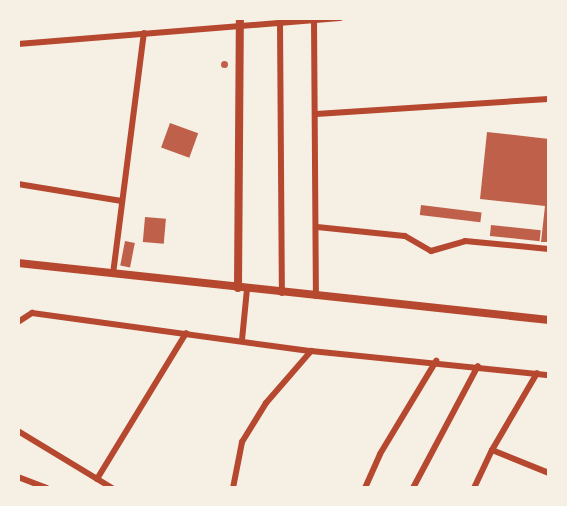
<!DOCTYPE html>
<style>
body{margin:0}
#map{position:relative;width:567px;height:506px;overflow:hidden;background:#f6efe4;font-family:Karla,sans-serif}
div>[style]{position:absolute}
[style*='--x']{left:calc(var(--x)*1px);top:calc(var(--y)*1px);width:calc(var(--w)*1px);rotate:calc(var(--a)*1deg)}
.building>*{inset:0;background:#bf614a;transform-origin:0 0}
.round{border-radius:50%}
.minor>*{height:6px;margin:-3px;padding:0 3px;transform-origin:3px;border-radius:3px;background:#b5482f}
.tertiary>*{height:8px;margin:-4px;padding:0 4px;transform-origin:4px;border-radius:4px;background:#b5482f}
span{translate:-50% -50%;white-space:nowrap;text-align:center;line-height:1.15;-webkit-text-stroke:4.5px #f6efe4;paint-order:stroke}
.frame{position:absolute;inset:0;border:20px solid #f6efe4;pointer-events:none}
</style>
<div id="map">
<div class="building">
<i class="round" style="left:220.5px;top:60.5px;width:7px;height:7px"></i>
<i style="left:170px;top:123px;width:30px;height:26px;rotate:20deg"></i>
<i style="clip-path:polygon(487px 132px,549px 139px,549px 242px,541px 242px,545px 206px,480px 199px)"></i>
<i style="left:421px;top:205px;width:61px;height:10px;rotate:7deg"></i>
<i style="left:145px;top:217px;width:21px;height:25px;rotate:5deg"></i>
<i style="left:491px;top:225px;width:50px;height:11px;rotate:6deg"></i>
<i style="left:125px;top:241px;width:10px;height:25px;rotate:11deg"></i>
</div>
<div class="minor">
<i style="--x:314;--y:20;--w:276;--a:89.6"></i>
<i style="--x:280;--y:22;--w:271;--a:89.6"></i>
<i style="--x:18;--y:44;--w:323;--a:-4.6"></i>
<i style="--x:316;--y:114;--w:233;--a:-3.7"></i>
<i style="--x:18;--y:184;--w:105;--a:9.3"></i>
<i style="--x:317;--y:227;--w:88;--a:5.8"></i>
<i style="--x:405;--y:236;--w:30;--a:30"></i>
<i style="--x:431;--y:251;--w:35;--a:-16"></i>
<i style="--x:465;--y:241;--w:84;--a:5.4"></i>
<i style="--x:113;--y:274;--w:243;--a:-82.7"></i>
<i style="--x:18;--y:322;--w:17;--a:-33"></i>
<i style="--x:32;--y:313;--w:282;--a:7.8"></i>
<i style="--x:311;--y:351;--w:239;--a:5.8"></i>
<i style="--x:242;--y:340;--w:51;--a:-84.4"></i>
<i style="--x:18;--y:431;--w:110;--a:31.2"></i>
<i style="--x:492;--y:450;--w:61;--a:22"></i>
<i style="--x:18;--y:477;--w:31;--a:21"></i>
<i style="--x:97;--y:479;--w:171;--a:-58.6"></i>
<i style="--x:233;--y:488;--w:47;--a:-78.9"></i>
<i style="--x:242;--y:442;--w:46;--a:-58.4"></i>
<i style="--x:266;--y:403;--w:69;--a:-49.1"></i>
<i style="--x:365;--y:488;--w:37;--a:-66"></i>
<i style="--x:380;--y:454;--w:109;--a:-58.9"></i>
<i style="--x:413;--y:488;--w:138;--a:-62"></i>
<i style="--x:474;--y:488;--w:42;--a:-64.7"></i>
<i style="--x:492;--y:450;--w:89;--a:-59.7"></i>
</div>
<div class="tertiary">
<i style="--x:18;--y:263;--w:534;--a:6.13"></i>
<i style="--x:238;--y:288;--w:270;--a:-89.6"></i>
</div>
<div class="frame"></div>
</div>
